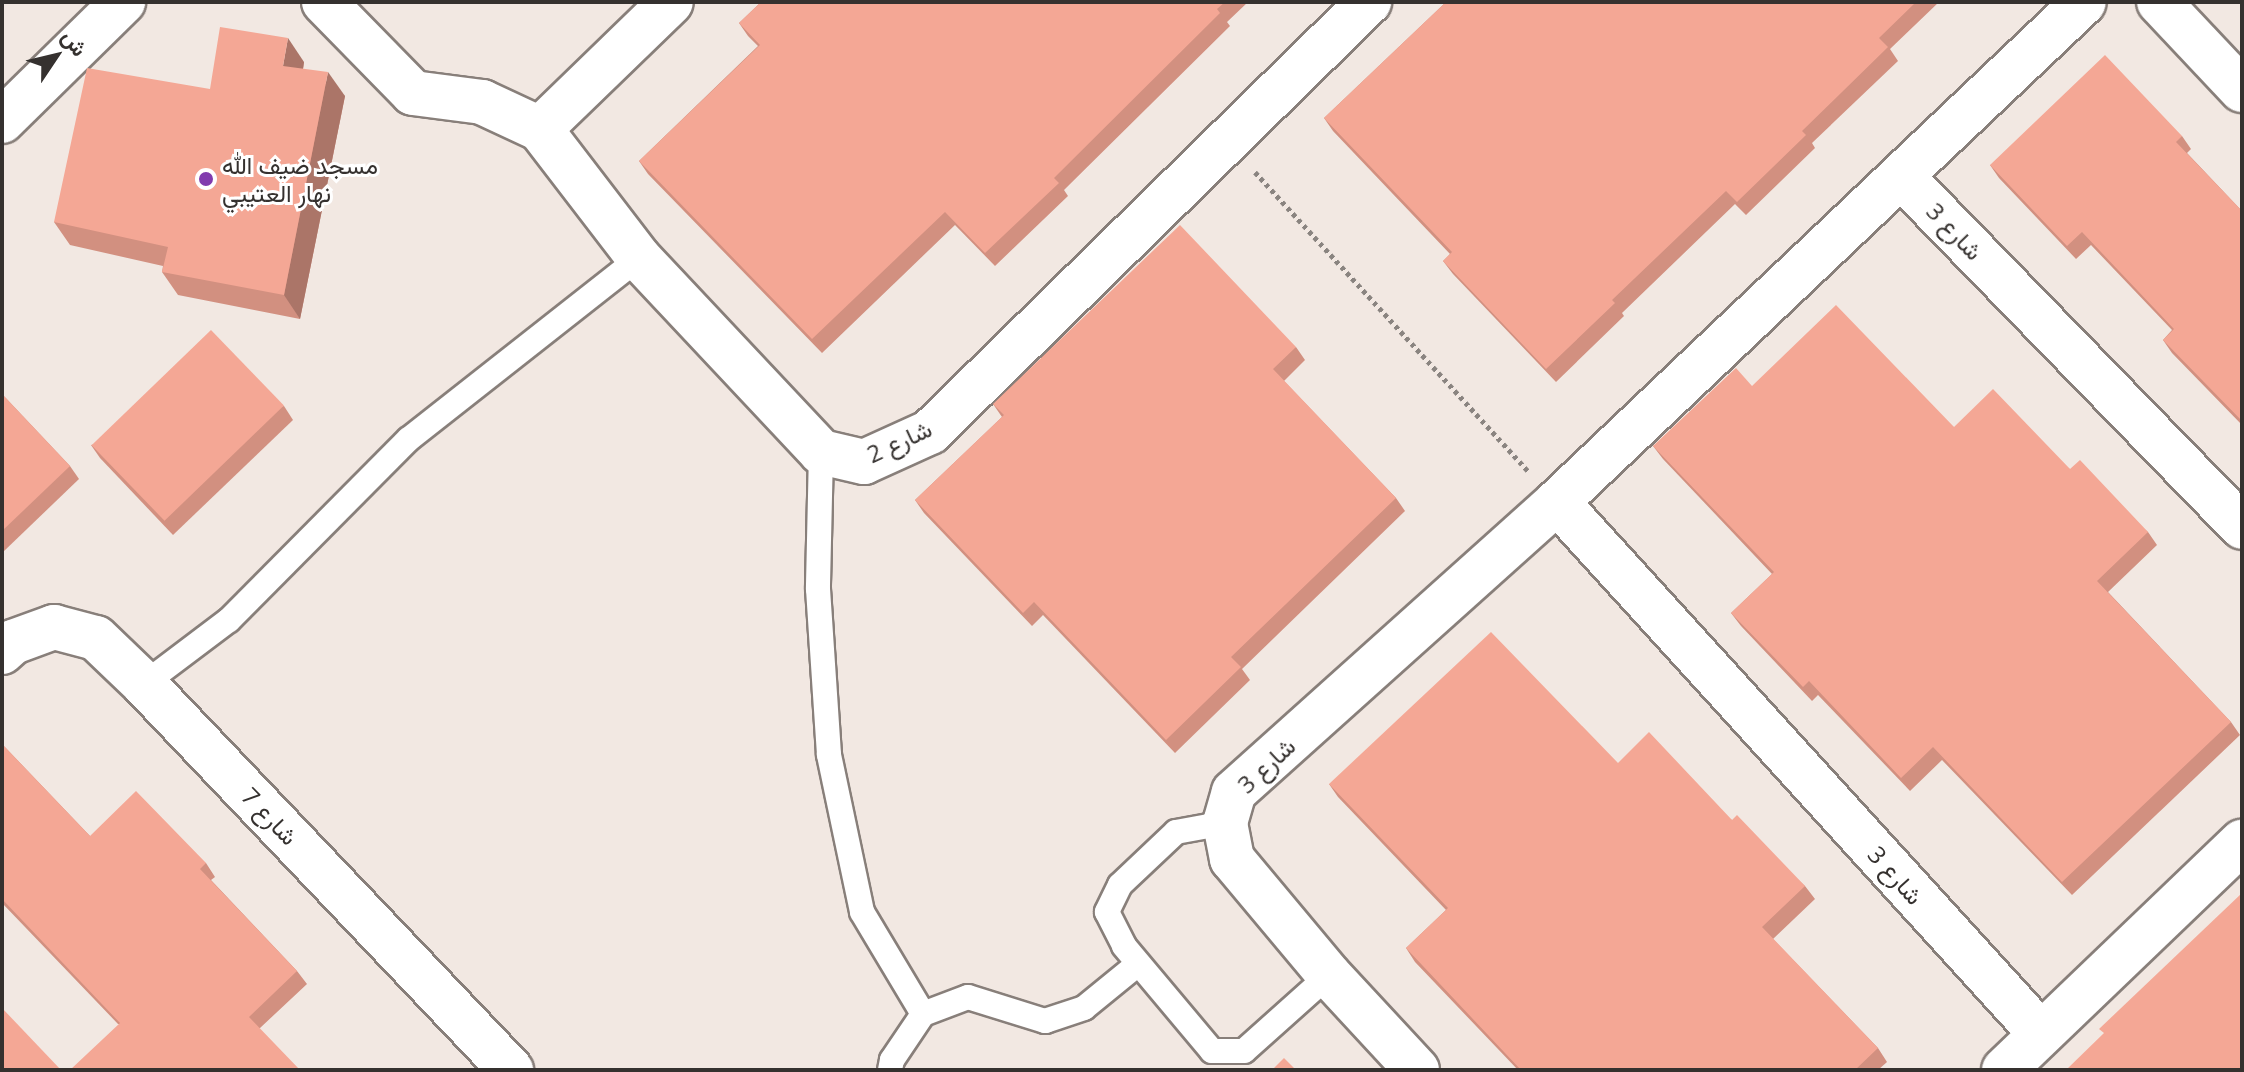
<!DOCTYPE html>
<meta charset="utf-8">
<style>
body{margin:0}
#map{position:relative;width:2244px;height:1072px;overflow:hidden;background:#f2e8e2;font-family:"Open Sans",Vazirmatn,sans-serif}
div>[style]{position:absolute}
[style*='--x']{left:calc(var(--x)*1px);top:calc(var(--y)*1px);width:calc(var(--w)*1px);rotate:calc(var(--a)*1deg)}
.path>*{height:5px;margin-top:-2.5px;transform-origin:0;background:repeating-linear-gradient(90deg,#8a8480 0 4px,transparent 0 8px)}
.roads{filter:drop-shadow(2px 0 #887f7a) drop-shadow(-2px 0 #887f7a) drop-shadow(0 2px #887f7a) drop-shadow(0 -2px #887f7a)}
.service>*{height:24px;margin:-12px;padding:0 12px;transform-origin:12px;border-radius:12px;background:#fff}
.minor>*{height:44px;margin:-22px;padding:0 22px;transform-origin:22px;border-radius:22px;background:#fff}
.tertiary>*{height:44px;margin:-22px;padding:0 22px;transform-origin:22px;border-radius:22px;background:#fff}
.wall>*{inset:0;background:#d29080}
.shaded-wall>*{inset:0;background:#ab7568}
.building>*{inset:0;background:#f4a795;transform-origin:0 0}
.dots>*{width:22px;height:22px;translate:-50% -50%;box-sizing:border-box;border:4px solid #fff;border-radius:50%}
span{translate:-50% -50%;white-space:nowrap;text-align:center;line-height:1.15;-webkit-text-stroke:6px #fff;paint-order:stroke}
.poi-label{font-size:24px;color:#35312f}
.left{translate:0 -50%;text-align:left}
.street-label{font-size:24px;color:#35312f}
.frame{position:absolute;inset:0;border:4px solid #35312f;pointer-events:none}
.north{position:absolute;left:16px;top:16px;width:80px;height:80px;-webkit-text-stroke:6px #fff;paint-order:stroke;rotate:55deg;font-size:22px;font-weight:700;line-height:32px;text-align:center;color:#35312f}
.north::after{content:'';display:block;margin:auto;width:28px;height:36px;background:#35312f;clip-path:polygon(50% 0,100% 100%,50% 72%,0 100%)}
</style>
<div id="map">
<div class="path">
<i style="--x:1255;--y:172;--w:406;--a:47.6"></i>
</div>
<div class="roads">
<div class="service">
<i style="--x:821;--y:452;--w:137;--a:91.3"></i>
<i style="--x:818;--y:589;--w:166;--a:86.2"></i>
<i style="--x:829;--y:755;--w:160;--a:78.1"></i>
<i style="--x:862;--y:912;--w:119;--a:59.1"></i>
<i style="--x:144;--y:684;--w:106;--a:-37"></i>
<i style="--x:229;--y:620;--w:255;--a:-45.2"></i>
<i style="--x:409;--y:439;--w:293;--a:-38.2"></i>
<i style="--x:1225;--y:823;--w:50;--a:169.6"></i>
<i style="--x:1176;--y:832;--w:77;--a:136.6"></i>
<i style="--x:1120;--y:885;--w:30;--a:116"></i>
<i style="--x:1107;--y:912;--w:38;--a:63"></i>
<i style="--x:1124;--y:946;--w:137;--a:50"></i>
<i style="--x:1212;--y:1051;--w:32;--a:0"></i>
<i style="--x:1244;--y:1051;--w:114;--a:-41.8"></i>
<i style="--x:890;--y:1070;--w:10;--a:-79"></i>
<i style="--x:892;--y:1060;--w:55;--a:-56"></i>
<i style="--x:923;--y:1014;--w:48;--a:-20.7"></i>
<i style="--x:968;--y:997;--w:81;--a:17.3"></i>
<i style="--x:1045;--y:1021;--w:41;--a:-18.4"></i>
<i style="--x:1084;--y:1008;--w:70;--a:-39.2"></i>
</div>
<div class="minor">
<i style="--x:324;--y:2;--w:127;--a:45.6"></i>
<i style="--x:413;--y:93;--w:70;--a:7.4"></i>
<i style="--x:482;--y:102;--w:64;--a:25"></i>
<i style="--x:540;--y:129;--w:163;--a:52.5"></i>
<i style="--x:639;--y:258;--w:266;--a:46.8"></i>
<i style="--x:821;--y:452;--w:44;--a:13.1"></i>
<i style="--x:864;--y:462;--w:72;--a:-24.4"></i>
<i style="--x:930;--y:432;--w:615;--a:-44.41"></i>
<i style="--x:2;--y:121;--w:170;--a:-44.5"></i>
<i style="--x:540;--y:129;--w:182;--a:-44.1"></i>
<i style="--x:1902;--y:177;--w:488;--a:45.8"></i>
<i style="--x:1557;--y:502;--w:719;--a:47.7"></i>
<i style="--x:2;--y:652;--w:15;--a:-42"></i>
<i style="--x:13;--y:642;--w:44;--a:-20.1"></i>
<i style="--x:54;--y:627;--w:43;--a:14.7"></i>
<i style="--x:96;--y:638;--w:66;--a:43.8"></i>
<i style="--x:144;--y:684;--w:533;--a:46.45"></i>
<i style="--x:1417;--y:1070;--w:129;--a:-132.8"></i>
<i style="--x:1329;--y:975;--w:151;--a:-129.9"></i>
<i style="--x:1232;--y:859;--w:37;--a:-101"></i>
<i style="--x:1225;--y:823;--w:32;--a:-74"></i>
<i style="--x:1234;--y:792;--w:434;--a:-41.9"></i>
<i style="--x:1557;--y:502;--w:726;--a:-43.49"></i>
<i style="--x:2004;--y:1070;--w:330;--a:-43.8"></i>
</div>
<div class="tertiary">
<i style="--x:2159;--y:2;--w:121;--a:46.7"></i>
</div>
</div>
<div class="wall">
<i style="clip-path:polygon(761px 2px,1248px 2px,1227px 22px,1230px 26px,1064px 190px,1068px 196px,995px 266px,955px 225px,822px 353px,648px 174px,639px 161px,758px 46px,748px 36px,739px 23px)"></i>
<i style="clip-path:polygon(1446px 2px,1939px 2px,1890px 49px,1898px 61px,1812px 143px,1815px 148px,1746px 215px,1735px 204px,1622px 313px,1624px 316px,1556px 382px,1453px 274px,1443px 261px,1450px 254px,1333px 131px,1324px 118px)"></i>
<i style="clip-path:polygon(304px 62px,303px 69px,345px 96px,300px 319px,178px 295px,162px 272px,163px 266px,70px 245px,54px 222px,210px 89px)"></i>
<i style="clip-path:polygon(2182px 136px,2191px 149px,2187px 153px,2242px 211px,2242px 425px,2172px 353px,2163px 340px,2172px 330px,2091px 245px,2076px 259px,1999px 178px,1990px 165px)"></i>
<i style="clip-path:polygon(1296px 347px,1305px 360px,1284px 381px,1396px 498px,1405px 511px,1242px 669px,1250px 680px,1175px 753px,1043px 615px,1032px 626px,924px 513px,915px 500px,1002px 417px,993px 404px)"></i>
<i style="clip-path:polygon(1752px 386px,1954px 427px,2070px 469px,2148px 532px,2157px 545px,2108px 592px,2231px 722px,2240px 735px,2072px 895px,1942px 760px,1910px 791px,1818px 695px,1812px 701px,1741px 626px,1731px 613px,1772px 574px,1663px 459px,1653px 446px)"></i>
<i style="clip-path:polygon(2px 394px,70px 466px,79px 479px,2px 553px)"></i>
<i style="clip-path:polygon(284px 406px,293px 420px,173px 535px,100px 458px,91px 445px)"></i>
<i style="clip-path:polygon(2px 744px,90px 836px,206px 863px,215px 877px,211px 880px,297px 971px,307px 984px,260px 1028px,118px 1024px,2px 903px)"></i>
<i style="clip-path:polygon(1618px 763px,1732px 820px,1805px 886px,1815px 899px,1773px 939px,1878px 1048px,1887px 1062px,1878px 1070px,1518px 1070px,1415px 962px,1406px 948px,1446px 910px,1338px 797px,1329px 784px)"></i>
</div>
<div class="shaded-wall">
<i style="clip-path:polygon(288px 38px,304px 62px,300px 90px,283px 66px)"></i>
<i style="clip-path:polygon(328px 72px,345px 96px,300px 319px,284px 295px)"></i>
</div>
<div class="building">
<i style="clip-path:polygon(761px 2px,1225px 2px,1217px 9px,1220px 13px,1054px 178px,1059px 183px,985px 253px,945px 212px,812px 339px,639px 161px,760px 45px,739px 23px)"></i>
<i style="clip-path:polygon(1446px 2px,1916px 2px,1879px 38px,1888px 47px,1802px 131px,1806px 135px,1737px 202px,1726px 191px,1612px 300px,1615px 303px,1546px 369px,1443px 261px,1452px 252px,1324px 118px)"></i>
<i style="clip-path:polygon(220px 27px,288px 38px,283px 66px,328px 72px,284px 295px,162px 272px,168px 247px,54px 222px,87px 68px,210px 89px)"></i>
<i style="clip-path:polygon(2105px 55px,2182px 136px,2176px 142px,2242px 211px,2242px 421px,2163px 340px,2174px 329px,2082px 232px,2067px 246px,1990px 165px)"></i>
<i style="clip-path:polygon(1180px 225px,1296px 347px,1273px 369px,1396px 498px,1231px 657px,1241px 667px,1166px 740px,1034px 602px,1023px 613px,915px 500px,1004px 415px,993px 404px)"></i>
<i style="clip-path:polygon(1836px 305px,1954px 427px,1993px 389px,2070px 469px,2080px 460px,2148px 532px,2097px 581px,2231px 722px,2062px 882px,1933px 747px,1901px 778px,1809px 681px,1803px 687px,1731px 613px,1774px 572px,1653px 446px,1736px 368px,1752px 386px)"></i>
<i style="left:211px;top:330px;width:105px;height:166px;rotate:46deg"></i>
<i style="clip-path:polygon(2px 394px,70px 466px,2px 531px)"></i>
<i style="clip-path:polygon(1491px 632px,1618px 763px,1649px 732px,1732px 820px,1737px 815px,1805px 886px,1762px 927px,1878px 1048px,1855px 1070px,1521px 1070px,1406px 948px,1448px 908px,1329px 784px)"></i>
<i style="clip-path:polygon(2px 744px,90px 836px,136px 791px,206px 863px,200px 869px,297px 971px,249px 1017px,300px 1070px,70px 1070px,120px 1023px,2px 899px)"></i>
<i style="clip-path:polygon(2242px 893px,2242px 1070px,2066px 1070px,2104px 1033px,2099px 1029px)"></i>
<i style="clip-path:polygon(2px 1008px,61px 1070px,2px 1070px)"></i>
<i style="clip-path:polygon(1284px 1058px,1296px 1070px,1272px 1070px)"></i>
</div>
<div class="dots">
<i style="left:206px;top:179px;background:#813bae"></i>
</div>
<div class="poi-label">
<span class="left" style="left:222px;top:179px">مسجد ضيف الله<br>نهار العتيبي</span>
</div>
<div class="street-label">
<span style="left:1955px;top:231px;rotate:46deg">شارع 3</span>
<span style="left:899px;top:441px;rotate:-25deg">شارع 2</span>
<span style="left:1266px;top:765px;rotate:-43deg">شارع 3</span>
<span style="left:270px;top:816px;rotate:46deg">شارع 7</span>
<span style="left:1896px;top:875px;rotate:48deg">شارع 3</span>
</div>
<div class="frame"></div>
<div class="north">ش</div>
</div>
